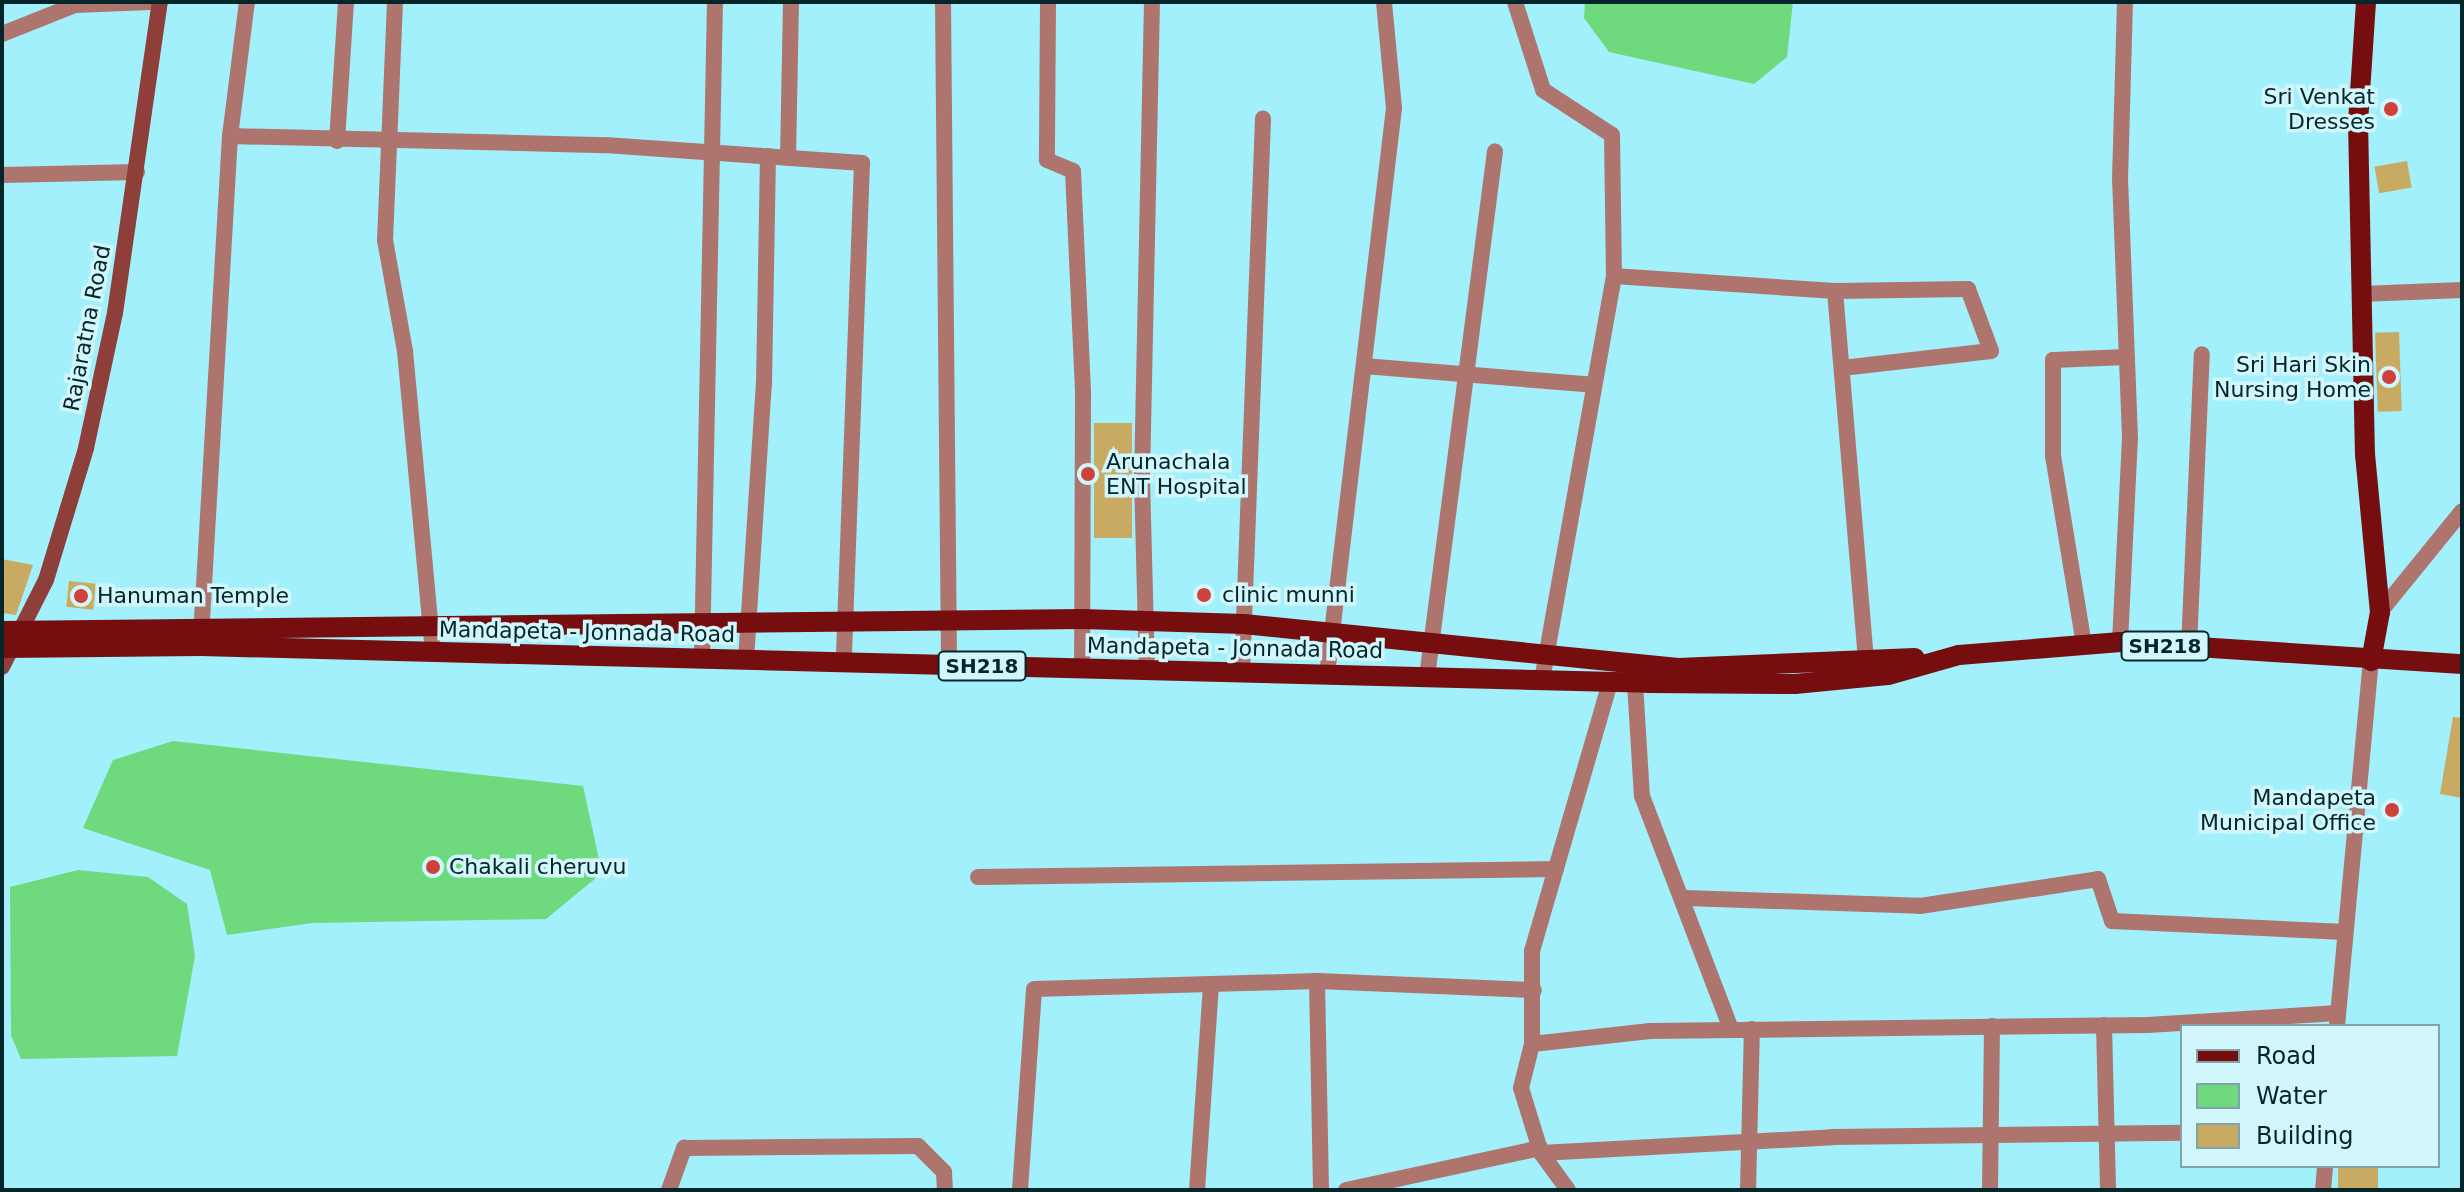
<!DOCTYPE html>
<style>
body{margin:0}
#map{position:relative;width:2464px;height:1192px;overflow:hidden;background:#a1f0fb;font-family:"DejaVu Sans",sans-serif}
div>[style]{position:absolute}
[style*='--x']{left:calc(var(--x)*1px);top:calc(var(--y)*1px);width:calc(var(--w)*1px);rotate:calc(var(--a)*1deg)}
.water>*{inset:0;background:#6ed97d}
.building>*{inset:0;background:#c9aa62;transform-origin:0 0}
.street>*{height:16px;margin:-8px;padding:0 8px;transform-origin:8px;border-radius:8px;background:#ae756e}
.secondary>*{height:16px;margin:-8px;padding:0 8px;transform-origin:8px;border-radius:8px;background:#8f3f39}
.primary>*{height:20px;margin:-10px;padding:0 10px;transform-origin:10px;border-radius:10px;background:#760d0f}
.dots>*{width:22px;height:22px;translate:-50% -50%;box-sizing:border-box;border:4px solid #d1f6fb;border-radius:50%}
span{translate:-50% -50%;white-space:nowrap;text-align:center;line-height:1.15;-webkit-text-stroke:7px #d1f6fb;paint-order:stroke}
.shield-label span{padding:2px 6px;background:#d1f6fb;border:2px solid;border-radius:6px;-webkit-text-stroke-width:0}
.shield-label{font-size:20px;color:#04262b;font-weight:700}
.poi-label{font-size:22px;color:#04262b}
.right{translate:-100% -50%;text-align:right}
.left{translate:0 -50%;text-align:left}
.street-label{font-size:22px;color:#04262b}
.frame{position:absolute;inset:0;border:4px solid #04262b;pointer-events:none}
.legend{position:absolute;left:2180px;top:1024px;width:260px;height:144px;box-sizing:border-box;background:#d1f6fb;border:2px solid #7fa3a8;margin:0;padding:10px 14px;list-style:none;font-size:24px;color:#04262b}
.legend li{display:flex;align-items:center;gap:16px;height:40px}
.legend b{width:40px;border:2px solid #7fa3a8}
</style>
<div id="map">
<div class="water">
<i style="clip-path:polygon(1585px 2px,1793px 2px,1787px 57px,1754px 84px,1609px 52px,1584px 18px)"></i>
<i style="clip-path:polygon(173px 741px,583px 786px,602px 873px,546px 919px,312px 923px,227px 935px,210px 870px,83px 828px,113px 760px)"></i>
<i style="clip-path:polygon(78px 870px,148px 877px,187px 904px,195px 956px,177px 1056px,21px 1059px,11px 1035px,10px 887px)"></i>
</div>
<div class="building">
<i style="left:2407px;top:161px;width:27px;height:33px;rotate:80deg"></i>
<i style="left:2399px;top:332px;width:79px;height:24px;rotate:88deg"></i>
<i style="left:1132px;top:423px;width:115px;height:38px;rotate:90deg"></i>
<i style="clip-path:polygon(2px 559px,33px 565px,16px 615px,2px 613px)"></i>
<i style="left:69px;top:581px;width:27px;height:26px;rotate:6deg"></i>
<i style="clip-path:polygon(2453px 717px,2462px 718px,2462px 798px,2440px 794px)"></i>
<i style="left:2338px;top:1166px;width:40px;height:24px"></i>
</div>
<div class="street">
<i style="--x:395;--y:2;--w:238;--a:92.4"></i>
<i style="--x:385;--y:240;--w:113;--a:79.8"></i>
<i style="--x:405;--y:351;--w:302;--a:84.7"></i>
<i style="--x:943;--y:2;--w:663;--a:89.48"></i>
<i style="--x:1048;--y:2;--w:158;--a:90.4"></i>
<i style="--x:1047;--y:160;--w:28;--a:23"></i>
<i style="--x:1073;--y:171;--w:224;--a:87.4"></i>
<i style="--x:1083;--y:395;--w:273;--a:90.2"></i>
<i style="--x:1515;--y:2;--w:92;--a:72.3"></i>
<i style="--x:1543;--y:90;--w:82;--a:33.1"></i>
<i style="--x:1612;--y:135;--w:141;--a:89.2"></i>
<i style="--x:2;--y:34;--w:79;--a:-21.7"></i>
<i style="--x:75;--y:5;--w:75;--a:-2.3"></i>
<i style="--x:230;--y:136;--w:135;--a:-82.8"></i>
<i style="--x:337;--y:141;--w:139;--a:-86.3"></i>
<i style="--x:788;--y:158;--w:156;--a:-88.9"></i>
<i style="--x:2;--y:175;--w:135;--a:-1.3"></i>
<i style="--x:1835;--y:291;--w:133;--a:-0.9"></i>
<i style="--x:1968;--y:289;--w:66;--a:69.6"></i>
<i style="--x:1991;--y:351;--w:150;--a:173.5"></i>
<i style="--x:2361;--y:294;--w:101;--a:-2.3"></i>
<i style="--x:1364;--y:366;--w:230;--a:4.7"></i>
<i style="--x:2380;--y:612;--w:130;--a:-50.9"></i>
<i style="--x:201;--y:637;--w:502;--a:-86.69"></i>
<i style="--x:230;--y:136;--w:375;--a:1.4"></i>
<i style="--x:605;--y:145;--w:258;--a:4"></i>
<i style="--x:862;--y:163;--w:499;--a:92.1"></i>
<i style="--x:2120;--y:642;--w:204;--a:-87.2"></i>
<i style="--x:2130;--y:438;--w:258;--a:-92.2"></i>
<i style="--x:2120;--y:180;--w:178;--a:-88.4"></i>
<i style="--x:2084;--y:645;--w:192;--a:-99.3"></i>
<i style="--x:2053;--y:456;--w:96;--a:-90"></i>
<i style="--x:2053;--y:360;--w:74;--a:-2.3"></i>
<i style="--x:2189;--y:647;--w:293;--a:-87.5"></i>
<i style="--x:702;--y:659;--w:657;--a:-88.87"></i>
<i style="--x:746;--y:660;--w:277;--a:-86.3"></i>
<i style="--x:764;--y:384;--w:228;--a:-89"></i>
<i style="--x:1147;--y:670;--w:192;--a:-91.5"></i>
<i style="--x:1142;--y:478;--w:476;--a:-88.8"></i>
<i style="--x:1242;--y:673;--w:555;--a:-87.83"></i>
<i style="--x:1327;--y:675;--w:571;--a:-83.26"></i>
<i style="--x:1394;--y:108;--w:106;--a:-95.4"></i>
<i style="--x:1427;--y:677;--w:530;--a:-82.63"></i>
<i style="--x:1542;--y:680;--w:410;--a:-79.9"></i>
<i style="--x:1614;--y:276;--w:222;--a:3.9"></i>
<i style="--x:1835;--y:291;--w:382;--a:85.2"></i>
<i style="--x:1635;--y:683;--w:113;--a:86.5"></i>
<i style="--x:1642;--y:796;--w:249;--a:69.1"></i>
<i style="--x:978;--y:877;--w:578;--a:-0.79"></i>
<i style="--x:1685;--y:898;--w:235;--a:1.9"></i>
<i style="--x:1920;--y:906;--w:180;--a:-8.6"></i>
<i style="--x:2098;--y:879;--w:44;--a:71.6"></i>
<i style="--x:2112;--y:921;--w:233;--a:2.7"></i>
<i style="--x:2104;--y:1025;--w:165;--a:88.6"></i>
<i style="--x:2337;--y:1026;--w:367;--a:-84.7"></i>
<i style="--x:1532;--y:1044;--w:119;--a:-6.3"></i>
<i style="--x:1650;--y:1031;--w:498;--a:-0.7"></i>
<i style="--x:2148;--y:1025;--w:190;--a:-3.6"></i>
<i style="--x:1541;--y:1153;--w:292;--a:-3.1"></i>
<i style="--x:1833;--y:1137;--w:349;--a:-0.7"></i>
<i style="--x:669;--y:1190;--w:45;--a:-70.3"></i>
<i style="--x:684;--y:1148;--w:234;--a:-0.5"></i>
<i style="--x:918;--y:1146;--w:37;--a:45"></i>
<i style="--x:944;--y:1172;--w:18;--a:87"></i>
<i style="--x:1020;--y:1190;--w:201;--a:-86"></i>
<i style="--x:1034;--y:989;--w:283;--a:-1.6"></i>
<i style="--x:1197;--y:1190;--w:206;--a:-86.1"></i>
<i style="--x:1321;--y:1190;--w:209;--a:-91.1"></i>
<i style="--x:1317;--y:981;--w:217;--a:2.4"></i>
<i style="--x:1346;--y:1190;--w:199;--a:-12.2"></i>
<i style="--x:1568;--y:1190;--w:46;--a:-126.1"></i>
<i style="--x:1541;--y:1153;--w:68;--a:-107.1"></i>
<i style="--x:1521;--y:1088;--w:45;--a:-76"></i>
<i style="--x:1532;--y:1044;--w:93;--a:-90"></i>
<i style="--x:1532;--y:951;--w:280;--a:-73.8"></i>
<i style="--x:1748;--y:1190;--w:161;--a:-88.6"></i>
<i style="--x:1990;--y:1190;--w:164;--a:-89.3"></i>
<i style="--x:2323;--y:1190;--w:24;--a:-85"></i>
</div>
<div class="secondary">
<i style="--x:2;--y:667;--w:97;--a:-63.2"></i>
<i style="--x:46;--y:580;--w:138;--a:-73.1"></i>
<i style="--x:86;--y:448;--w:138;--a:-77.9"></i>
<i style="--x:115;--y:313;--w:314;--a:-81.8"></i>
</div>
<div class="primary">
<i style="--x:2366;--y:2;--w:120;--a:93.8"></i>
<i style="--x:2358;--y:122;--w:332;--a:88.8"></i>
<i style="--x:2365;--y:454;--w:159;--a:84.6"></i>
<i style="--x:2380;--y:612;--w:50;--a:100.4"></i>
<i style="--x:2;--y:631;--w:1080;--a:-0.64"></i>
<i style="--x:1082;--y:619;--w:162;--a:1.8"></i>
<i style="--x:1244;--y:624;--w:436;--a:5.8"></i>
<i style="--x:1678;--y:668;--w:237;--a:-2.4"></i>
<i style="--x:2;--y:648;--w:199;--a:-0.6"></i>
<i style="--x:201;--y:646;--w:1447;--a:1.46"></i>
<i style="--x:1648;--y:683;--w:147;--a:0.4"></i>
<i style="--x:1795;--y:684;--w:93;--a:-5.5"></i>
<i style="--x:1888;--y:675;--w:74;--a:-15.7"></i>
<i style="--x:1959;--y:655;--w:162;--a:-4.6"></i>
<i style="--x:2120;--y:642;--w:343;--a:3.7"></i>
</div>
<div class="dots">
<i style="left:2391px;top:109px;background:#cf413b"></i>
<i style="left:2389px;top:377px;background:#cf413b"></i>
<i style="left:1088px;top:474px;background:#cf413b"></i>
<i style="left:1204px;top:595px;background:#cf413b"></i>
<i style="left:81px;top:596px;background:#cf413b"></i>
<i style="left:2392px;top:810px;background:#cf413b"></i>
<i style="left:433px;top:867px;background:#cf413b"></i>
</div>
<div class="shield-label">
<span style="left:2165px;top:646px">SH218</span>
<span style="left:982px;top:666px">SH218</span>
</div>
<div class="poi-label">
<span class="right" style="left:2375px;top:109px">Sri Venkat<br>Dresses</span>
<span class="right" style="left:2371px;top:377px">Sri Hari Skin<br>Nursing Home</span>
<span class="left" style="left:1106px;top:474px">Arunachala<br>ENT Hospital</span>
<span class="left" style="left:1222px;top:595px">clinic munni</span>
<span class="left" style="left:97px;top:596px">Hanuman Temple</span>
<span class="right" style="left:2376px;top:810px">Mandapeta<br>Municipal Office</span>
<span class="left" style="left:449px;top:867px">Chakali cheruvu</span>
</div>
<div class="street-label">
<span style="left:87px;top:328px;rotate:-79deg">Rajaratna Road</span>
<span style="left:587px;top:632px;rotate:1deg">Mandapeta - Jonnada Road</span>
<span style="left:1235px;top:648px;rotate:1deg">Mandapeta - Jonnada Road</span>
</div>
<div class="frame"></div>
<ul class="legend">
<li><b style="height:10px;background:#760d0f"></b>Road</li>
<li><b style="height:22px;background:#6ed97d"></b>Water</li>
<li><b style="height:22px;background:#c9aa62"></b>Building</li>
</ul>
</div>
